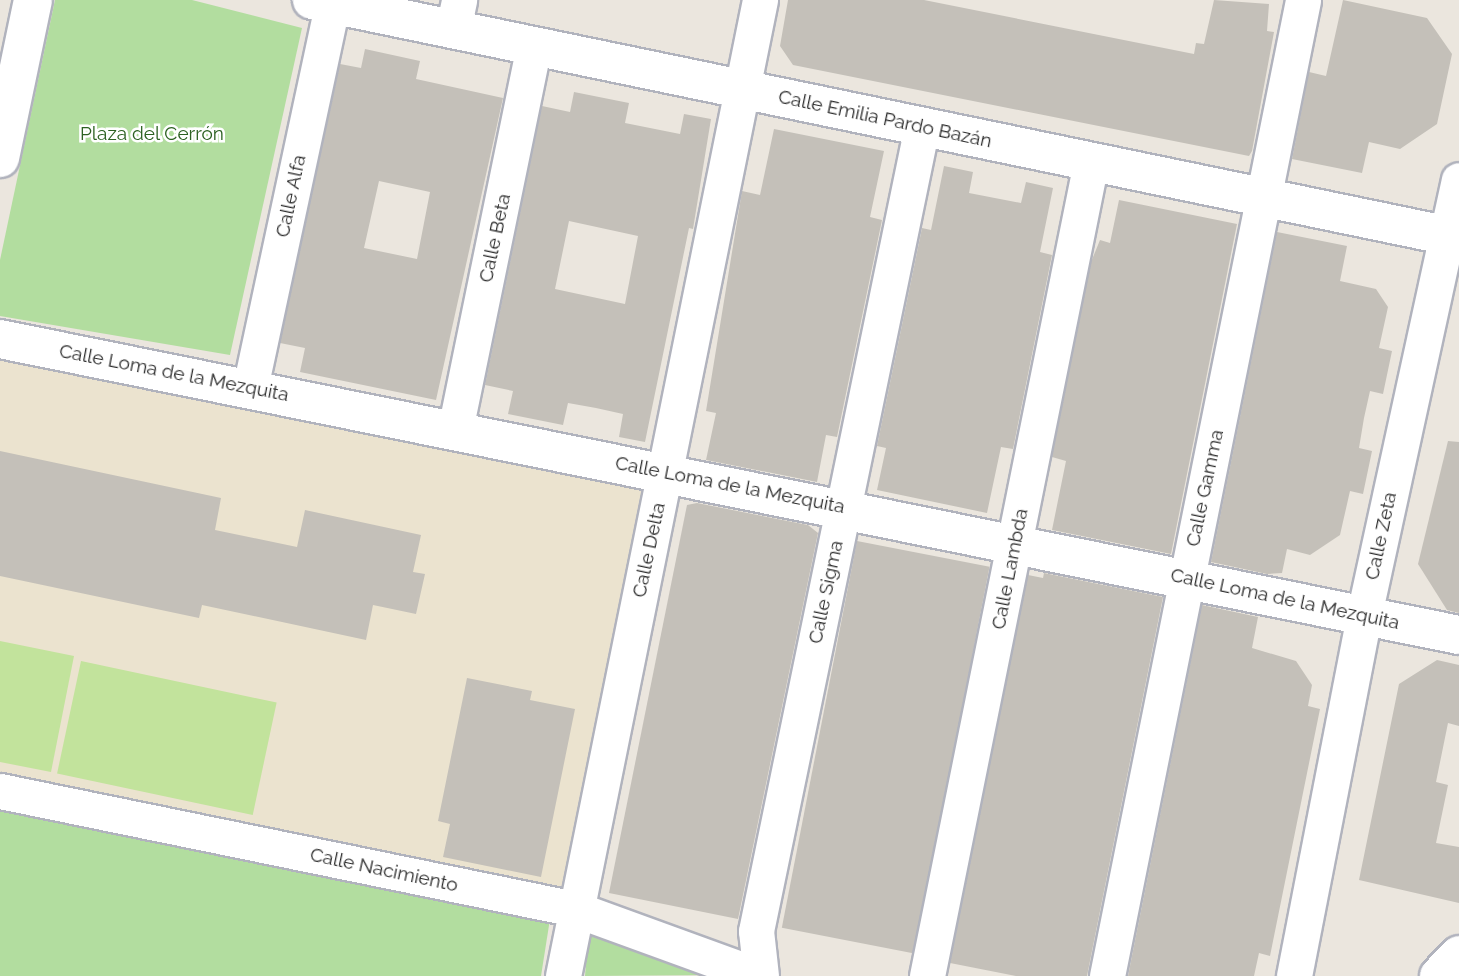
<!DOCTYPE html>
<meta charset="utf-8">
<style>
body{margin:0}
#map{position:relative;width:1459px;height:976px;overflow:hidden;background:#ebe6de;font-family:Raleway,sans-serif}
div>[style]{position:absolute}
[style*='--x']{left:calc(var(--x)*1px);top:calc(var(--y)*1px);width:calc(var(--w)*1px);rotate:calc(var(--a)*1deg)}
.education>*{inset:0;background:#ebe3cf}
.green>*{inset:0;background:#b2dd9f}
.pitch>*{inset:0;background:#c2e39c;transform-origin:0 0}
.building>*{inset:0;background:#c4c0b9;transform-origin:0 0}
.roads{filter:drop-shadow(2px 0 #b1b3bd) drop-shadow(-2px 0 #b1b3bd) drop-shadow(0 2px #b1b3bd) drop-shadow(0 -2px #b1b3bd)}
.street>*{height:35px;margin:-17.5px;padding:0 17.5px;transform-origin:17.5px;border-radius:17.5px;background:#fff}
.secondary>*{height:38px;margin:-19px;padding:0 19px;transform-origin:19px;border-radius:19px;background:#fff}
span{translate:-50% -50%;white-space:nowrap;text-align:center;line-height:1.15;-webkit-text-stroke:5px #fff;paint-order:stroke}
.street-label{font-size:19px;color:#2a2a2a}
.park-label{font-size:19px;color:#2c6121}
</style>
<div id="map">
<div class="education">
<i style="clip-path:polygon(0 339px,665px 472px,575px 909px,0 791px)"></i>
</div>
<div class="green">
<i style="clip-path:polygon(55px 0,192px 0,302px 28px,230px 355px,0 316px,0 260px)"></i>
<i style="clip-path:polygon(0 803px,550px 919px,541px 976px,0 976px)"></i>
<i style="clip-path:polygon(589px 928px,718px 975px,585px 976px)"></i>
</div>
<div class="pitch">
<i style="clip-path:polygon(0 641px,74px 656px,51px 772px,0 762px)"></i>
<i style="left:81px;top:661px;width:200px;height:115px;rotate:12deg"></i>
</div>
<div class="building">
<i style="clip-path:polygon(788px 0,924px 0,1194px 54px,1196px 43px,1204px 44px,1214px 0,1269px 4px,1267px 31px,1274px 32px,1252px 151px,1249px 156px,793px 65px,780px 46px)"></i>
<i style="clip-path:polygon(1343px 0,1427px 18px,1452px 54px,1437px 124px,1400px 149px,1369px 142px,1362px 173px,1292px 159px,1309px 72px,1326px 76px)"></i>
<i style="clip-path:polygon(evenodd,365px 49px,420px 61px,416px 79px,503px 98px,436px 400px,300px 372px,305px 348px,280px 343px,340px 64px,361px 68px,365px 49px,379px 181px,430px 192px,417px 259px,364px 248px,379px 181px)"></i>
<i style="clip-path:polygon(evenodd,574px 92px,629px 103px,625px 123px,680px 134px,684px 114px,711px 119px,693px 229px,689px 228px,645px 442px,619px 437px,623px 414px,596px 408px,568px 403px,563px 425px,508px 414px,513px 391px,485px 385px,542px 106px,570px 112px,574px 92px,569px 221px,638px 236px,625px 304px,555px 289px,569px 221px)"></i>
<i style="clip-path:polygon(774px 129px,884px 151px,870px 217px,882px 220px,837px 437px,826px 435px,817px 482px,706px 460px,716px 413px,706px 411px,742px 191px,760px 195px)"></i>
<i style="clip-path:polygon(944px 166px,973px 172px,969px 193px,1021px 203px,1026px 182px,1053px 188px,1040px 252px,1052px 255px,1013px 449px,1001px 447px,987px 513px,877px 490px,886px 448px,877px 446px,922px 228px,931px 230px)"></i>
<i style="clip-path:polygon(1119px 200px,1237px 224px,1171px 554px,1052px 530px,1066px 461px,1052px 457px,1091px 262px,1100px 240px,1110px 243px)"></i>
<i style="clip-path:polygon(1277px 232px,1347px 246px,1340px 281px,1376px 289px,1388px 307px,1379px 348px,1392px 351px,1383px 394px,1370px 391px,1364px 418px,1359px 448px,1372px 451px,1363px 494px,1350px 491px,1340px 535px,1310px 555px,1287px 549px,1282px 573px,1267px 574px,1211px 562px)"></i>
<i style="clip-path:polygon(1448px 441px,1459px 442px,1459px 613px,1447px 610px,1418px 564px)"></i>
<i style="clip-path:polygon(0 451px,221px 498px,215px 530px,297px 547px,305px 510px,421px 535px,413px 572px,425px 574px,416px 614px,373px 605px,366px 640px,202px 605px,199px 618px,0 576px)"></i>
<i style="clip-path:polygon(697px 503px,808px 525px,818px 533px,738px 919px,609px 893px,687px 505px)"></i>
<i style="left:857px;top:541px;width:135px;height:394px;rotate:11deg"></i>
<i style="clip-path:polygon(1044px 573px,1163px 597px,1087px 976px,1016px 976px,950px 963px,1028px 575px,1043px 578px)"></i>
<i style="clip-path:polygon(1202px 605px,1258px 617px,1252px 648px,1296px 661px,1312px 685px,1308px 706px,1320px 709px,1270px 956px,1259px 953px,1254px 976px,1128px 976px)"></i>
<i style="clip-path:polygon(1437px 660px,1459px 665px,1459px 726px,1448px 723px,1436px 782px,1448px 785px,1436px 843px,1459px 847px,1459px 903px,1359px 880px,1399px 684px)"></i>
<i style="clip-path:polygon(467px 678px,532px 691px,530px 700px,575px 709px,541px 877px,443px 857px,450px 824px,438px 821px)"></i>
</div>
<div class="roads">
<div class="street">
<i style="--x:453;--y:29;--w:30;--a:-78"></i>
<i style="--x:250;--y:388;--w:393;--a:-77.9"></i>
<i style="--x:455;--y:430;--w:392;--a:-78.4"></i>
<i style="--x:0;--y:791;--w:587;--a:11.6"></i>
<i style="--x:575;--y:909;--w:196;--a:20"></i>
<i style="--x:563;--y:976;--w:996;--a:-78.59"></i>
<i style="--x:761;--y:976;--w:45;--a:-96.3"></i>
<i style="--x:756;--y:931;--w:822;--a:-78.35"></i>
<i style="--x:927;--y:976;--w:830;--a:-78.61"></i>
<i style="--x:1107;--y:976;--w:995;--a:-78.64"></i>
<i style="--x:1294;--y:976;--w:368;--a:-79"></i>
<i style="--x:1364;--y:615;--w:445;--a:-77.7"></i>
</div>
<div class="secondary">
<i style="--x:312;--y:0;--w:1171;--a:11.72"></i>
<i style="--x:0;--y:158;--w:161;--a:-78.2"></i>
<i style="--x:0;--y:339;--w:1489;--a:11.47"></i>
<i style="--x:1439;--y:976;--w:29;--a:-46"></i>
</div>
</div>
<div class="street-label">
<span style="left:885px;top:119px;rotate:12deg">Calle Emilia Pardo Bazán</span>
<span style="left:291px;top:196px;rotate:-78deg">Calle Alfa</span>
<span style="left:495px;top:238px;rotate:-78deg">Calle Beta</span>
<span style="left:174px;top:373px;rotate:11deg">Calle Loma de la Mezquita</span>
<span style="left:730px;top:485px;rotate:11deg">Calle Loma de la Mezquita</span>
<span style="left:1205px;top:488px;rotate:-78deg">Calle Gamma</span>
<span style="left:1381px;top:536px;rotate:-78deg">Calle Zeta</span>
<span style="left:649px;top:550px;rotate:-78deg">Calle Delta</span>
<span style="left:1010px;top:569px;rotate:-79deg">Calle Lambda</span>
<span style="left:826px;top:592px;rotate:-78deg">Calle Sigma</span>
<span style="left:1285px;top:599px;rotate:12deg">Calle Loma de la Mezquita</span>
<span style="left:384px;top:870px;rotate:12deg">Calle Nacimiento</span>
</div>
<div class="park-label">
<span style="left:152px;top:134px">Plaza del Cerrón</span>
</div>
</div>
